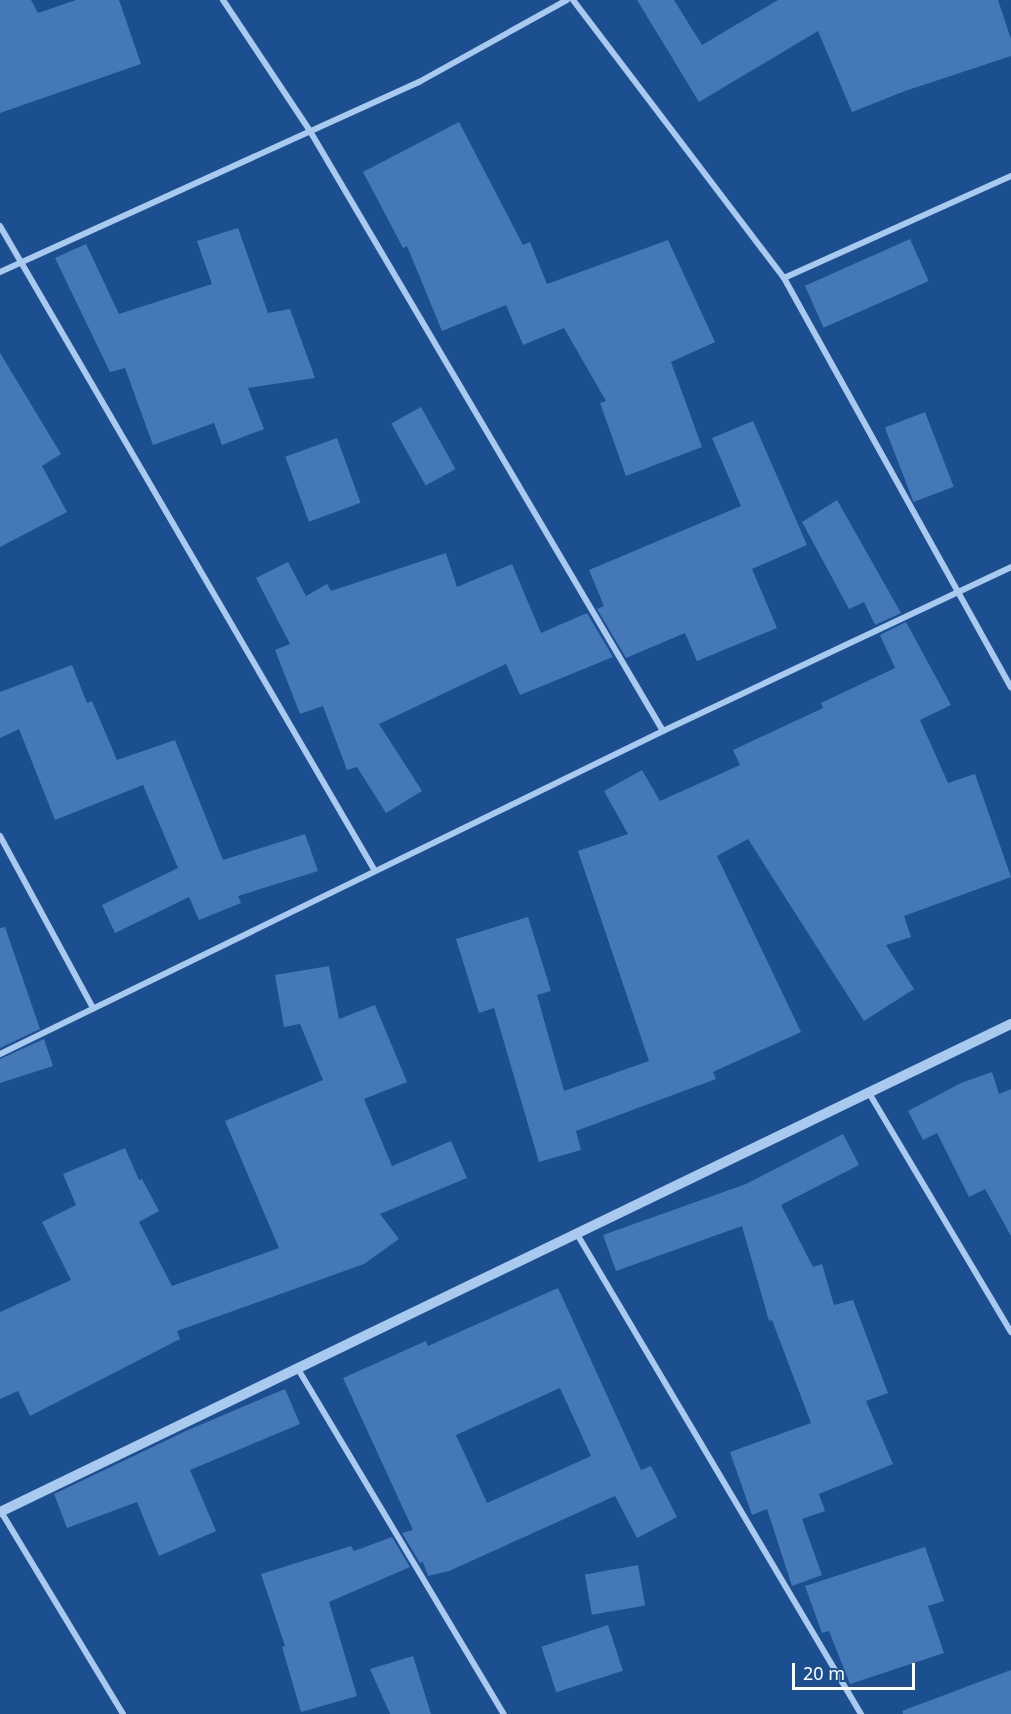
<!DOCTYPE html>
<style>
body{margin:0}
#map{position:relative;width:1011px;height:1714px;overflow:hidden;background:#1b4f8f;font-family:"Noto Sans",sans-serif}
div>[style]{position:absolute}
[style*='--x']{left:calc(var(--x)*1px);top:calc(var(--y)*1px);width:calc(var(--w)*1px);rotate:calc(var(--a)*1deg)}
.building>*{inset:0;background:#4478b7;transform-origin:0 0}
.minor>*{height:6px;margin:-3px;padding:0 3px;transform-origin:3px;border-radius:3px;background:#a9c9ee}
.tertiary>*{height:10px;margin:-5px;padding:0 5px;transform-origin:5px;border-radius:5px;background:#a9c9ee}
span{translate:-50% -50%;white-space:nowrap;text-align:center;line-height:1.15;-webkit-text-stroke:5px #1b4f8f;paint-order:stroke}
.scale{position:absolute;left:792px;top:1663px;width:123px;height:27px;box-sizing:border-box;border:3px solid #fff;border-top:0;padding-left:8px;font-size:18px;line-height:21px;white-space:nowrap;color:#fff;-webkit-text-stroke:4px #1b4f8f;paint-order:stroke}
</style>
<div id="map">
<div class="building">
<i style="clip-path:polygon(0 0,31px 0,38px 13px,76px 0,119px 0,141px 64px,0 113px)"></i>
<i style="clip-path:polygon(637px 0,674px 0,702px 45px,778px 0,998px 0,1011px 39px,1011px 56px,905px 91px,852px 112px,818px 31px,699px 102px)"></i>
<i style="clip-path:polygon(459px 122px,523px 245px,530px 242px,547px 284px,668px 240px,715px 342px,671px 362px,702px 447px,626px 476px,600px 403px,606px 401px,564px 328px,523px 345px,506px 305px,442px 331px,407px 246px,403px 248px,363px 172px)"></i>
<i style="clip-path:polygon(238px 228px,268px 313px,290px 309px,315px 378px,248px 388px,264px 429px,222px 445px,214px 423px,153px 445px,125px 368px,110px 372px,55px 258px,86px 244px,119px 314px,212px 284px,197px 241px)"></i>
<i style="left:910px;top:239px;width:46px;height:115px;rotate:66deg"></i>
<i style="clip-path:polygon(0 353px,61px 454px,42px 466px,67px 512px,0 547px)"></i>
<i style="left:421px;top:407px;width:71px;height:34px;rotate:61deg"></i>
<i style="left:925px;top:412px;width:80px;height:43px;rotate:69deg"></i>
<i style="clip-path:polygon(753px 421px,807px 545px,752px 569px,777px 628px,697px 661px,685px 633px,626px 658px,597px 609px,604px 606px,589px 570px,741px 506px,712px 438px)"></i>
<i style="left:337px;top:438px;width:69px;height:55px;rotate:70deg"></i>
<i style="clip-path:polygon(837px 500px,901px 613px,875px 625px,864px 602px,849px 609px,802px 522px)"></i>
<i style="clip-path:polygon(446px 553px,457px 587px,512px 564px,541px 633px,587px 613px,613px 657px,520px 695px,506px 664px,379px 724px,422px 791px,386px 813px,357px 767px,347px 770px,323px 706px,300px 714px,275px 650px,290px 644px,256px 578px,288px 562px,306px 596px,327px 584px,331px 591px)"></i>
<i style="clip-path:polygon(906px 622px,951px 705px,920px 720px,948px 783px,975px 774px,1011px 877px,904px 916px,911px 937px,886px 945px,914px 989px,864px 1021px,748px 839px,717px 856px,801px 1032px,713px 1072px,716px 1079px,576px 1131px,581px 1150px,539px 1162px,494px 1008px,479px 1013px,456px 939px,528px 917px,551px 991px,537px 995px,564px 1091px,649px 1061px,578px 851px,628px 834px,604px 791px,642px 770px,660px 801px,740px 765px,733px 750px,823px 708px,821px 703px,895px 668px,880px 635px)"></i>
<i style="clip-path:polygon(72px 665px,87px 703px,92px 701px,117px 760px,175px 740px,223px 860px,305px 834px,318px 871px,238px 896px,241px 903px,199px 920px,189px 897px,115px 933px,102px 905px,178px 868px,143px 785px,55px 820px,19px 729px,0 738px,0 692px)"></i>
<i style="clip-path:polygon(5px 927px,40px 1029px,0 1048px,0 928px)"></i>
<i style="clip-path:polygon(329px 966px,339px 1019px,375px 1005px,407px 1082px,364px 1099px,392px 1166px,451px 1141px,467px 1178px,380px 1214px,399px 1239px,364px 1264px,177px 1331px,180px 1339px,30px 1416px,18px 1391px,0 1399px,0 1312px,71px 1280px,42px 1222px,76px 1205px,63px 1174px,125px 1148px,139px 1180px,142px 1179px,159px 1211px,139px 1222px,172px 1286px,279px 1248px,225px 1121px,323px 1080px,300px 1024px,284px 1027px,275px 975px)"></i>
<i style="clip-path:polygon(44px 1039px,53px 1066px,0 1083px,0 1059px)"></i>
<i style="clip-path:polygon(992px 1072px,999px 1094px,1011px 1089px,1011px 1236px,985px 1189px,969px 1197px,937px 1133px,923px 1140px,908px 1111px,961px 1083px)"></i>
<i style="clip-path:polygon(843px 1134px,859px 1165px,781px 1205px,813px 1267px,822px 1264px,834px 1305px,853px 1300px,888px 1393px,866px 1401px,893px 1464px,819px 1494px,825px 1511px,802px 1519px,822px 1575px,792px 1586px,767px 1509px,752px 1515px,730px 1452px,811px 1423px,772px 1320px,769px 1321px,742px 1226px,616px 1271px,603px 1235px,746px 1184px)"></i>
<i style="clip-path:polygon(evenodd,558px 1288px,641px 1470px,651px 1466px,677px 1517px,637px 1538px,615px 1496px,449px 1571px,428px 1576px,423px 1562px,420px 1563px,402px 1533px,413px 1530px,343px 1378px,426px 1341px,428px 1346px,558px 1288px,560px 1388px,591px 1456px,487px 1503px,456px 1435px,560px 1388px)"></i>
<i style="clip-path:polygon(285px 1389px,300px 1424px,190px 1470px,216px 1531px,159px 1556px,137px 1502px,67px 1528px,54px 1494px,188px 1430px)"></i>
<i style="clip-path:polygon(392px 1537px,410px 1567px,329px 1602px,357px 1696px,301px 1712px,282px 1647px,285px 1646px,261px 1574px,351px 1546px,354px 1551px)"></i>
<i style="clip-path:polygon(925px 1547px,944px 1601px,928px 1606px,944px 1653px,850px 1684px,829px 1631px,822px 1633px,805px 1586px)"></i>
<i style="left:638px;top:1565px;width:41px;height:54px;rotate:80deg"></i>
<i style="left:608px;top:1625px;width:48px;height:70px;rotate:72deg"></i>
<i style="clip-path:polygon(413px 1656px,431px 1714px,390px 1714px,370px 1669px)"></i>
<i style="clip-path:polygon(1011px 1670px,1011px 1714px,903px 1714px,902px 1711px)"></i>
</div>
<div class="minor">
<i style="--x:223;--y:0;--w:157;--a:56.4"></i>
<i style="--x:310;--y:131;--w:696;--a:59.53"></i>
<i style="--x:573;--y:0;--w:349;--a:52.8"></i>
<i style="--x:784;--y:278;--w:468;--a:61"></i>
<i style="--x:0;--y:226;--w:746;--a:59.83"></i>
<i style="--x:0;--y:272;--w:460;--a:-24.4"></i>
<i style="--x:419;--y:82;--w:169;--a:-29"></i>
<i style="--x:784;--y:278;--w:249;--a:-24.2"></i>
<i style="--x:0;--y:836;--w:196;--a:61.6"></i>
<i style="--x:0;--y:1054;--w:737;--a:-25.97"></i>
<i style="--x:663;--y:731;--w:385;--a:-25.2"></i>
<i style="--x:869;--y:1093;--w:278;--a:59.3"></i>
<i style="--x:577;--y:1234;--w:558;--a:59.39"></i>
<i style="--x:298;--y:1369;--w:402;--a:59.2"></i>
<i style="--x:0;--y:1510;--w:238;--a:58.9"></i>
</div>
<div class="tertiary">
<i style="--x:0;--y:1512;--w:1123;--a:-25.77"></i>
</div>
<div class="scale">20 m</div>
</div>
